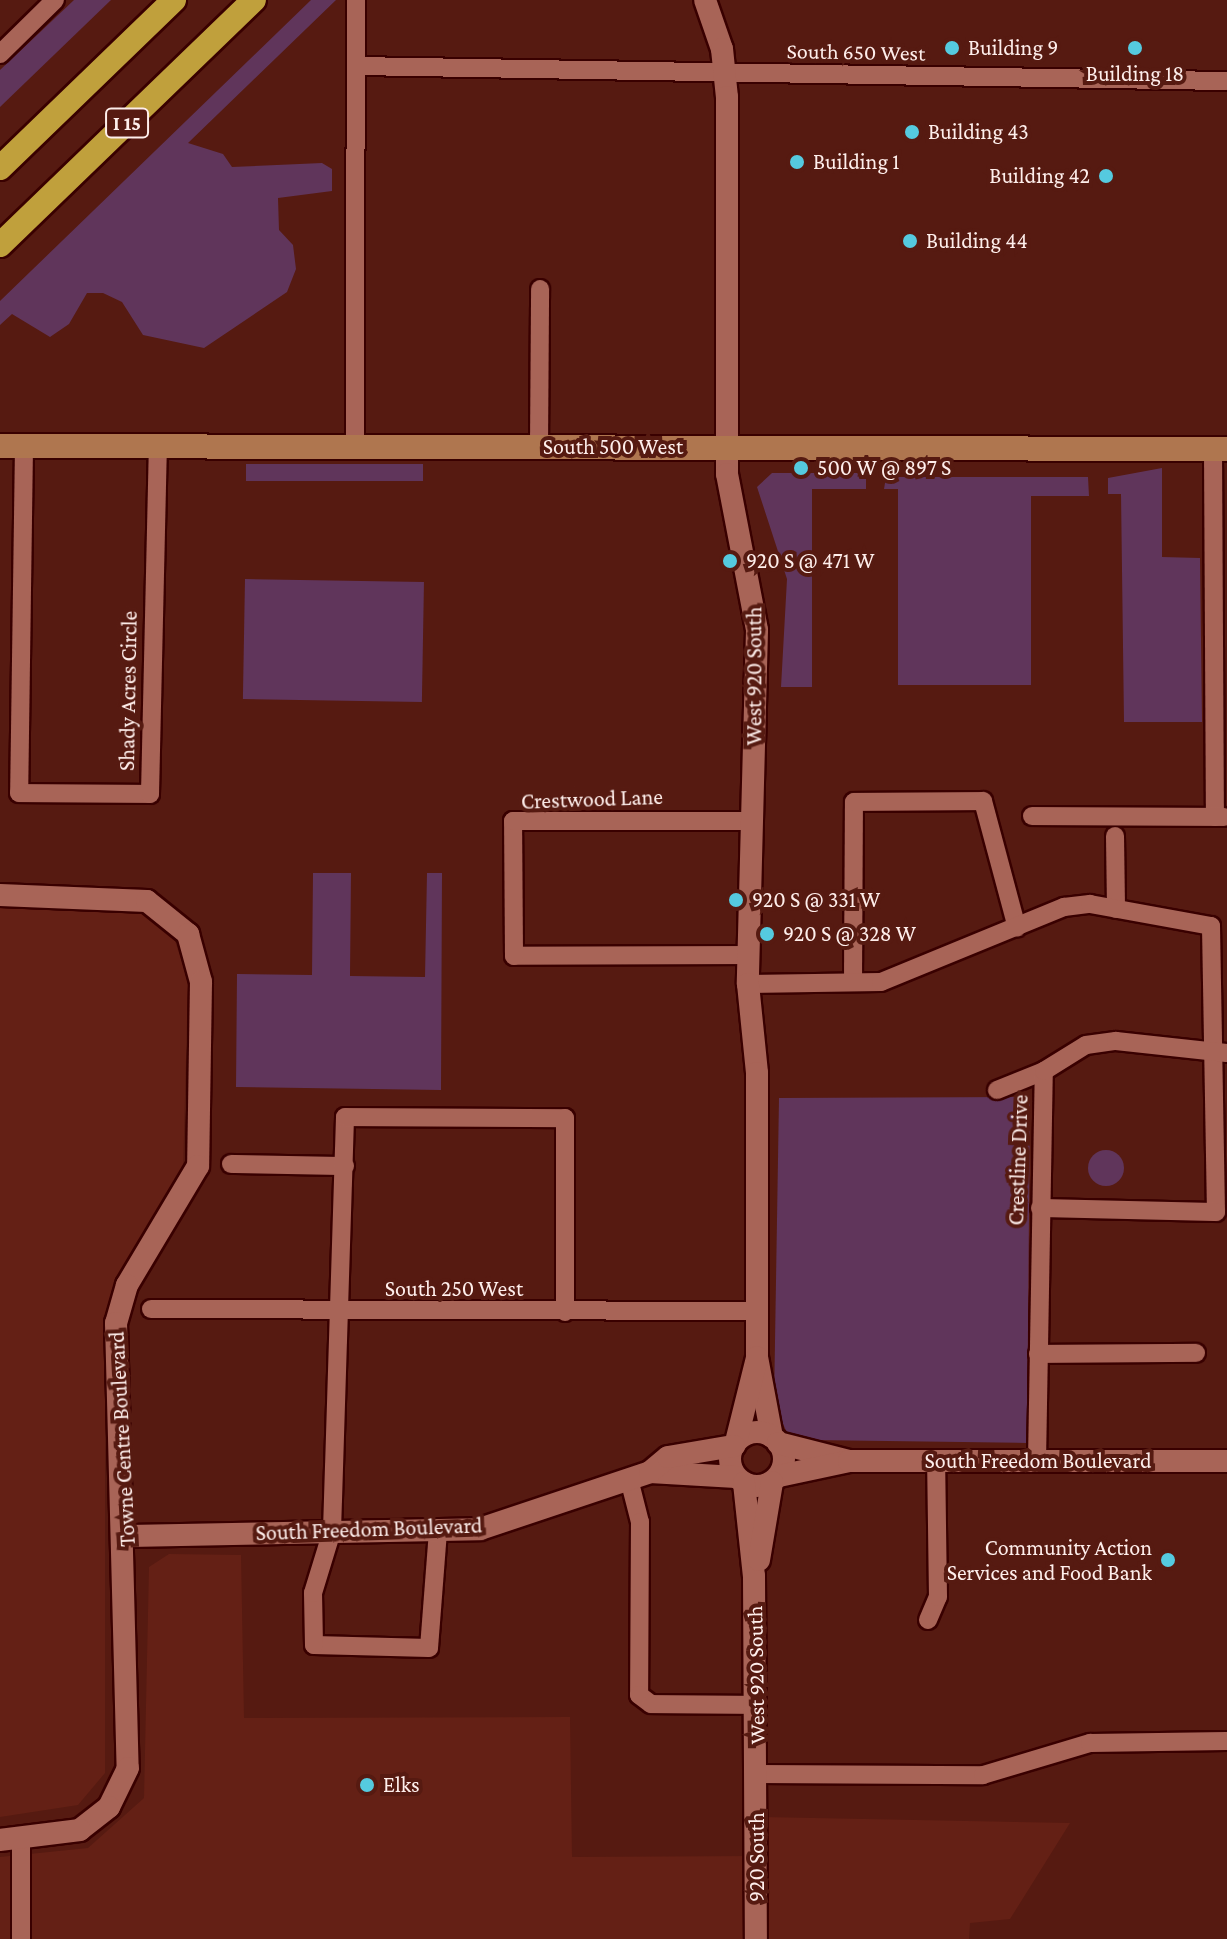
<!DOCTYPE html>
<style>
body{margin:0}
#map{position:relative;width:1227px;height:1939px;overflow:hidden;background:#561a11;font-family:"Crimson Pro",serif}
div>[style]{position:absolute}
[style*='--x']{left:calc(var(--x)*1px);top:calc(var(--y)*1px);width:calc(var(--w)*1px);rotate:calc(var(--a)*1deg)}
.built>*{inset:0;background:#642015}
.green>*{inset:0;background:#60355b;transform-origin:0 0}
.round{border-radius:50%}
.roads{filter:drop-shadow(2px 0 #390000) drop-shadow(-2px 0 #390000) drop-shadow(0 2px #390000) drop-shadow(0 -2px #390000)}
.minor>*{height:18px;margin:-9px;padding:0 9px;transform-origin:9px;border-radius:9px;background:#a86457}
.tertiary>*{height:22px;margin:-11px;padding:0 11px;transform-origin:11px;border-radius:11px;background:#a86457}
.tertiary>.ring{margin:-11px;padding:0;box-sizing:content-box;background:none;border:22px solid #a86457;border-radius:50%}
.secondary>*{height:24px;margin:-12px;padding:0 12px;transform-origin:12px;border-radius:12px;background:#af764f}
.motorway>*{height:24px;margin:-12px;padding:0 12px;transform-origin:12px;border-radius:12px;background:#c0a03c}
.dots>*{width:22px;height:22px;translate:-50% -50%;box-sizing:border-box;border:4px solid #561a11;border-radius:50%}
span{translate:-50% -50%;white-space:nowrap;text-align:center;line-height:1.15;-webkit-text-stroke:8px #561a11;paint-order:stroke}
.shield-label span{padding:2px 6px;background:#561a11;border:2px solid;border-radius:6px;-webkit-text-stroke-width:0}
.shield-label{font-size:20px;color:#feeeeb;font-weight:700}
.poi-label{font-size:22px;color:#feeeeb}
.left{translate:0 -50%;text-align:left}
.right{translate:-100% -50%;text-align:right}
.street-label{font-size:22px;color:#feeeeb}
</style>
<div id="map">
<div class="built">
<i style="clip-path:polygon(0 907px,136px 910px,172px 932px,188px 980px,183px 1174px,115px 1283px,105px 1322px,105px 1773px,78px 1805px,0 1817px)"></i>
<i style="clip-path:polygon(169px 1554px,241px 1555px,244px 1718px,570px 1717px,572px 1857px,756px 1856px,757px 1817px,1070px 1823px,1010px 1919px,970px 1923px,969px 1939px,0 1939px,0 1857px,88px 1848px,144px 1798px,149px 1567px)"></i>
</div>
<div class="green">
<i style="clip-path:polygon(74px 0,111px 0,0 107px,0 70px)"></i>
<i style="clip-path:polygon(311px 0,336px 0,188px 143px,223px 154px,232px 167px,322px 163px,332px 169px,332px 191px,278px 198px,279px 230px,293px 245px,296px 269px,287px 292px,204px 348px,143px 335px,122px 302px,103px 293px,87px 293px,69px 324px,50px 337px,12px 314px,0 325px,0 301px)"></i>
<i style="left:246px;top:464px;width:177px;height:17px"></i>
<i style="clip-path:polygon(1162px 468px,1162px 557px,1200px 558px,1202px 722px,1124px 722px,1121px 494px,1108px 494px,1108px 478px)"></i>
<i style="clip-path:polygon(772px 473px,866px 473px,866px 489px,812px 489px,812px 687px,781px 687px,787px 579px,757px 487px)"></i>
<i style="clip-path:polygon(886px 477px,1088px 477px,1089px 496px,1031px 496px,1031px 685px,898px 685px,898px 489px,884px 489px)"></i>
<i style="left:245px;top:579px;width:179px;height:120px;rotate:1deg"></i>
<i style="clip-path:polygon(313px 873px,351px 873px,350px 976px,425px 977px,427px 873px,442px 873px,441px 1090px,236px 1087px,237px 974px,312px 975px)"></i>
<i style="clip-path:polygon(1030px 1097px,1027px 1443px,812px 1440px,787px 1433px,774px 1403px,779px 1098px)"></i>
<i class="round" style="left:1088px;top:1150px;width:36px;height:36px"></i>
</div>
<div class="roads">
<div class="minor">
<i style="--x:0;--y:54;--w:77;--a:-44.5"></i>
<i style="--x:356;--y:66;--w:871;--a:0.99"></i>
<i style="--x:24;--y:446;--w:347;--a:90.8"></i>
<i style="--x:19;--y:793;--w:131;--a:0.4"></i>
<i style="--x:150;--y:794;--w:348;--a:-88.7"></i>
<i style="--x:355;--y:446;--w:446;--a:-89.9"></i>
<i style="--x:539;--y:447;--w:158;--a:-89.6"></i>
<i style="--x:1213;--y:449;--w:368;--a:89.7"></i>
<i style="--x:1032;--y:816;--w:192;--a:0.3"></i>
<i style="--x:1115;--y:836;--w:73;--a:89.2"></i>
<i style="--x:748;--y:955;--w:234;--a:179.8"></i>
<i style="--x:514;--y:956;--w:135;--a:-90.4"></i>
<i style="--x:513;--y:821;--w:237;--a:0"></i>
<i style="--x:853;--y:982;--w:180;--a:-89.7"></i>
<i style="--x:854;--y:802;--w:129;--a:-0.4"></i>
<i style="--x:983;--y:801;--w:131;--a:75"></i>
<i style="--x:748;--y:984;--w:133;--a:-0.9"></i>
<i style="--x:881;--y:982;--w:198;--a:-22.3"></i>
<i style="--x:1064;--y:907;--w:26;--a:-7"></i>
<i style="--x:1090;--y:904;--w:123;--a:10.3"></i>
<i style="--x:1211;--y:926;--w:286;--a:89"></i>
<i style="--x:1216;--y:1212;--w:176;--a:-178.7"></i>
<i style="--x:997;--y:1090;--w:51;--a:-22"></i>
<i style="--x:231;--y:1164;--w:114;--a:1"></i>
<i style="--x:151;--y:1309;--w:605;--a:0.19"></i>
<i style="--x:1038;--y:1354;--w:158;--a:-0.4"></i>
<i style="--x:1037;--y:1461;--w:390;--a:-89"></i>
<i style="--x:1044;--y:1071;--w:49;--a:-31.8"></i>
<i style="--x:1086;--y:1045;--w:30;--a:-8"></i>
<i style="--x:1116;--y:1041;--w:111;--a:6.2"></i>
<i style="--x:629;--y:1479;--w:44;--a:75.7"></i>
<i style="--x:640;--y:1522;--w:173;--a:90.3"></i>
<i style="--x:639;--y:1695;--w:15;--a:37"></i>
<i style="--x:651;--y:1704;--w:105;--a:0.5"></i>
<i style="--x:438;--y:1531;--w:117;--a:94.4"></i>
<i style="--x:429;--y:1648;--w:115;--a:-178.5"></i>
<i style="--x:314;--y:1645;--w:52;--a:-91.1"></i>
<i style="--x:313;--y:1593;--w:65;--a:-73"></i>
<i style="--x:332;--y:1531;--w:414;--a:-88.2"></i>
<i style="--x:345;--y:1117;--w:220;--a:0.3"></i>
<i style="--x:565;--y:1118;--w:194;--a:90"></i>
<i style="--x:928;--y:1620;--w:25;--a:-67"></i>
<i style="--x:938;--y:1597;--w:136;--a:-90.8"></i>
<i style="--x:757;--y:1774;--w:226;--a:0.3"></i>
<i style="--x:983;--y:1775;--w:112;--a:-16.7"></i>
<i style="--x:1090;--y:1743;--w:137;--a:-0.8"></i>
<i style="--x:21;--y:1840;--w:99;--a:90"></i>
</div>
<div class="tertiary">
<i style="--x:705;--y:0;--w:52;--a:70.9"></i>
<i style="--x:722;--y:49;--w:48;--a:84.1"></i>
<i style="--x:727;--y:97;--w:377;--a:90"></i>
<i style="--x:727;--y:474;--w:159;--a:79.1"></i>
<i style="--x:757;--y:630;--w:354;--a:91.5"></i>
<i style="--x:748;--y:984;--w:89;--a:84.2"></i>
<i style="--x:757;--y:1073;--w:284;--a:90"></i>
<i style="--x:757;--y:1357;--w:81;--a:79.4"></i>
<i style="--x:0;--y:895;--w:147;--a:2.3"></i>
<i style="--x:147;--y:901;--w:53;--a:38.8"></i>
<i style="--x:188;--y:934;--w:50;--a:74.8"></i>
<i style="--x:201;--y:982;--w:184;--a:90.9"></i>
<i style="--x:198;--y:1166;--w:139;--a:120.8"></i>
<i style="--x:127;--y:1285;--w:40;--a:106"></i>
<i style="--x:116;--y:1323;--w:445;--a:88.5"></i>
<i style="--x:128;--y:1768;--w:43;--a:116"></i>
<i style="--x:109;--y:1807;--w:37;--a:142"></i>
<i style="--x:80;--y:1830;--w:81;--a:172.9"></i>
<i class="ring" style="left:730px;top:1432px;width:32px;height:32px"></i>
<i style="--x:736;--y:1442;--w:87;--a:-76"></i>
<i style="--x:778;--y:1443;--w:73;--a:14.2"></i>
<i style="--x:650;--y:1472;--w:86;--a:3.3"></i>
<i style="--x:779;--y:1476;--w:72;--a:-12.1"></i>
<i style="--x:849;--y:1461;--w:378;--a:0"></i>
<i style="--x:744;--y:1483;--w:94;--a:83.9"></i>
<i style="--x:754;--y:1576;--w:363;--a:89.7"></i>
<i style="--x:127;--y:1536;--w:353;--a:-1.1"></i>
<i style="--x:480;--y:1529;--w:179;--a:-18.5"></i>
<i style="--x:650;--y:1472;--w:23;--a:-40"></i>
<i style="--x:668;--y:1457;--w:67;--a:-9.5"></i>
<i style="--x:759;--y:1560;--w:79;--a:-80.5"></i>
</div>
<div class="secondary">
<i style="--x:0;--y:446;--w:1227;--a:0.14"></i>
</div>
<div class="motorway">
<i style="--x:0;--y:168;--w:242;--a:-44"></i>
<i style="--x:0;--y:245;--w:353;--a:-44"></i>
</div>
</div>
<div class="dots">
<i style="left:952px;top:48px;background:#55cadf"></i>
<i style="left:1135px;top:48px;background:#55cadf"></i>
<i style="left:912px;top:132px;background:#55cadf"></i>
<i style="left:797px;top:162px;background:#55cadf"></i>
<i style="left:1106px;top:176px;background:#55cadf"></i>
<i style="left:910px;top:241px;background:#55cadf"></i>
<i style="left:801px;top:468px;background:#55cadf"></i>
<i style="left:730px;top:561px;background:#55cadf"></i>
<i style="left:736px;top:900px;background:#55cadf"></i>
<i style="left:767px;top:934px;background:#55cadf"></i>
<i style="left:1168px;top:1560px;background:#55cadf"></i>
<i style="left:367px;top:1785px;background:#55cadf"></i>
</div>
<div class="shield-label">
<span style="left:127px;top:123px">I 15</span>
</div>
<div class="poi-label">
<span class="left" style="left:968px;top:48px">Building 9</span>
<span style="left:1135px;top:74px">Building 18</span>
<span class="left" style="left:928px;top:132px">Building 43</span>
<span class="left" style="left:813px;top:162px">Building 1</span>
<span class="right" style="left:1090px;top:176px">Building 42</span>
<span class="left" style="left:926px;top:241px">Building 44</span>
<span class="left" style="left:817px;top:468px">500 W @ 897 S</span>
<span class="left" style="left:746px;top:561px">920 S @ 471 W</span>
<span class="left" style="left:752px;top:900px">920 S @ 331 W</span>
<span class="left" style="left:783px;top:934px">920 S @ 328 W</span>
<span class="right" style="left:1152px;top:1560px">Community Action<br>Services and Food Bank</span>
<span class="left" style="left:383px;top:1785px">Elks</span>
</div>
<div class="street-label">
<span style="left:856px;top:52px;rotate:1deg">South 650 West</span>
<span style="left:613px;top:447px">South 500 West</span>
<span style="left:754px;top:676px;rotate:-90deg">West 920 South</span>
<span style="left:128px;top:691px;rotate:-89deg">Shady Acres Circle</span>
<span style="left:592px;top:799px;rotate:-2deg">Crestwood Lane</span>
<span style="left:1018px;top:1160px;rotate:-88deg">Crestline Drive</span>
<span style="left:454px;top:1289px">South 250 West</span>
<span style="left:122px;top:1439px;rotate:-93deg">Towne Centre Boulevard</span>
<span style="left:1038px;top:1461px">South Freedom Boulevard</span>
<span style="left:369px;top:1529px;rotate:-2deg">South Freedom Boulevard</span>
<span style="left:756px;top:1675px;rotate:-91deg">West 920 South</span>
<span style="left:757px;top:1857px;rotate:-90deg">920 South</span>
</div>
</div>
